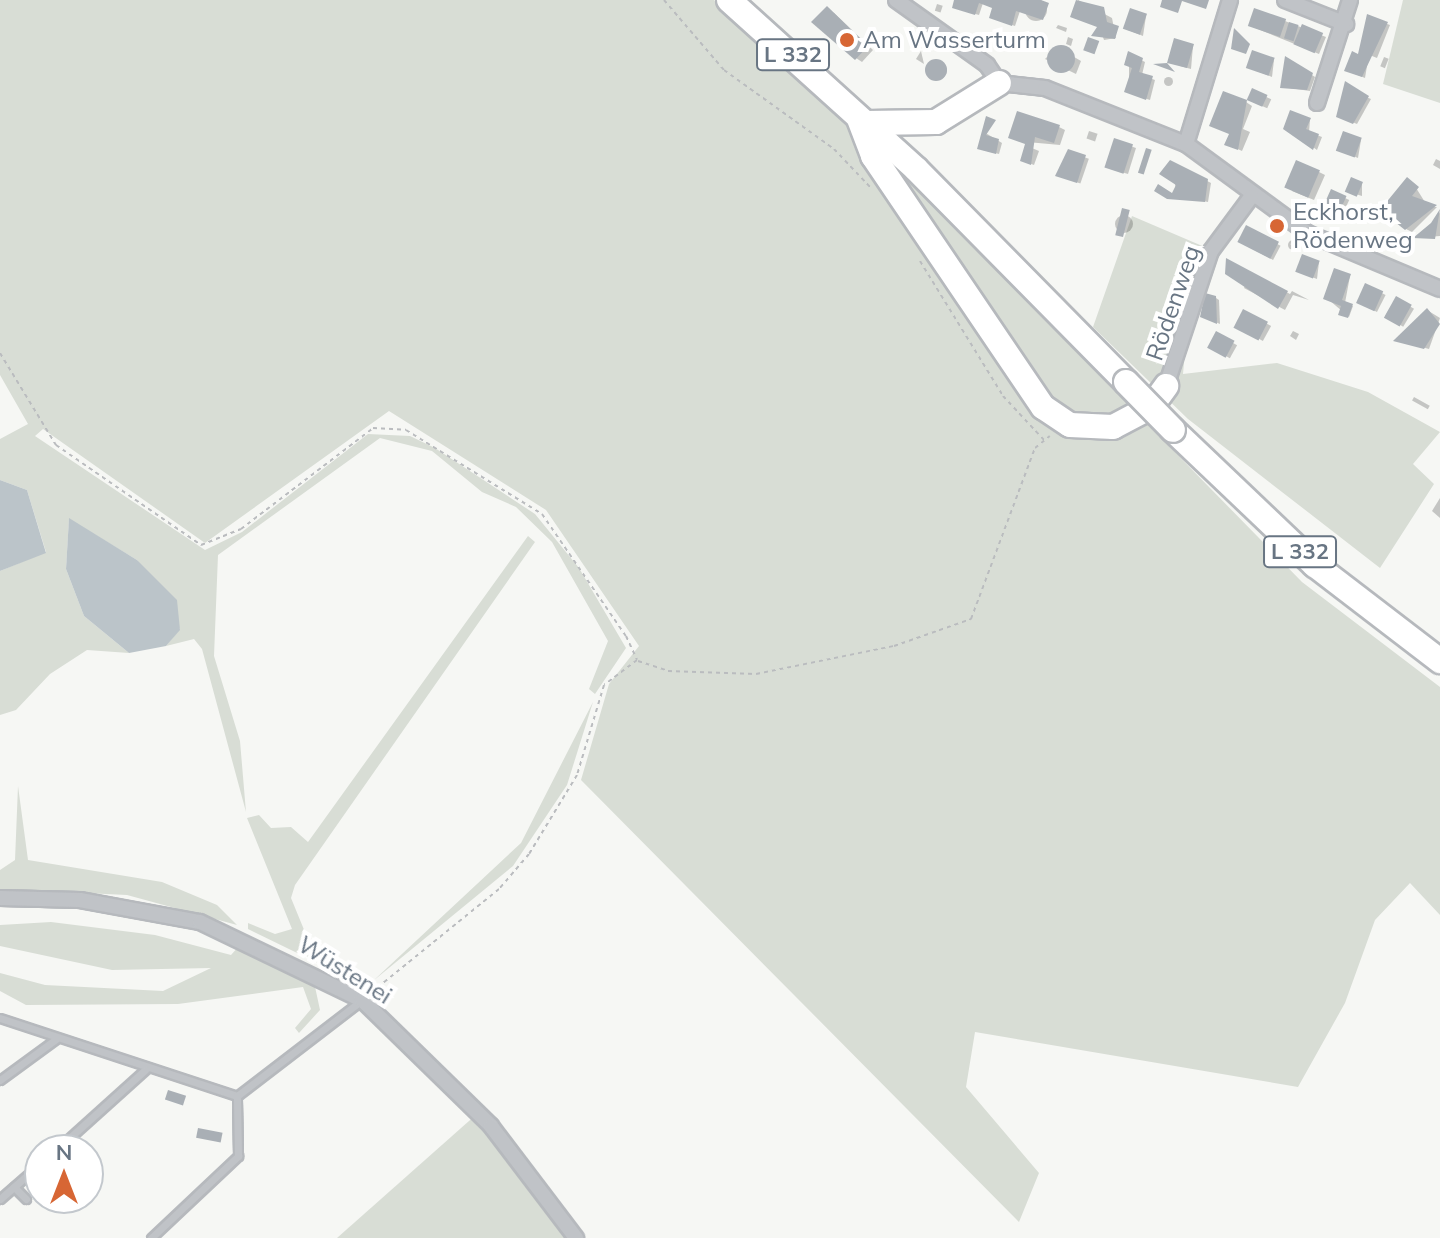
<!DOCTYPE html>
<meta charset="utf-8">
<style>
body{margin:0}
#map{position:relative;width:1440px;height:1238px;overflow:hidden;background:#f6f7f4;font-family:Mulish,sans-serif}
div>[style]{position:absolute}
[style*='--x']{left:calc(var(--x)*1px);top:calc(var(--y)*1px);width:calc(var(--w)*1px);rotate:calc(var(--a)*1deg)}
.green>*{inset:0;background:#d8ddd5}
.water>*{inset:0;background:#bbc4c9}
.shadow>*{inset:0;background:#0003;transform-origin:0 0}
.round{border-radius:50%}
.building>*{inset:0;background:#a9afb5;transform-origin:0 0}
.path>*{height:2px;margin-top:-1px;transform-origin:0;background:repeating-linear-gradient(90deg,#babcbf 0 4px,transparent 0 8px)}
.roads{filter:drop-shadow(2px 0 #b6b9bd) drop-shadow(-2px 0 #b6b9bd) drop-shadow(0 2px #b6b9bd) drop-shadow(0 -2px #b6b9bd)}
.lane>*{height:7px;margin:-3.5px;padding:0 3.5px;transform-origin:3.5px;border-radius:3.5px;background:#c0c3c7}
.street>*{height:14px;margin:-7px;padding:0 7px;transform-origin:7px;border-radius:7px;background:#c0c3c7}
.primary>*{height:24px;margin:-12px;padding:0 12px;transform-origin:12px;border-radius:12px;background:#fff}
.bridges{filter:drop-shadow(2px 0 #b6b9bd) drop-shadow(-2px 0 #b6b9bd) drop-shadow(0 2px #b6b9bd) drop-shadow(0 -2px #b6b9bd)}
.primary-bridge>*{height:24px;margin:-12px;padding:0 12px;transform-origin:12px;border-radius:12px;background:#fff}
.dots>*{width:22px;height:22px;translate:-50% -50%;box-sizing:border-box;border:4px solid #fff;border-radius:50%}
span{translate:-50% -50%;white-space:nowrap;text-align:center;line-height:1.15;-webkit-text-stroke:8px #fff;paint-order:stroke}
.shield-label span{padding:2px 6px;background:#fff;border:2px solid;border-radius:6px;-webkit-text-stroke-width:0}
.shield-label{font-size:22px;color:#687583;font-weight:700}
.poi-label{font-size:24px;color:#687583}
.left{translate:0 -50%;text-align:left}
.street-label{font-size:24px;color:#687583}
.north{position:absolute;left:24px;top:1134px;width:80px;height:80px;box-sizing:border-box;background:#fff;border:2px solid #c3c8cd;border-radius:50%;rotate:0deg;font-size:22px;font-weight:700;line-height:32px;text-align:center;color:#687583}
.north::after{content:'';display:block;margin:auto;width:28px;height:36px;background:#d76634;clip-path:polygon(50% 0,100% 100%,50% 72%,0 100%)}
</style>
<div id="map">
<div class="green">
<i style="clip-path:polygon(0 0,714px 0,845px 115px,1302px 582px,1440px 687px,1440px 915px,1410px 883px,1375px 920px,1345px 1003px,1298px 1087px,975px 1032px,966px 1087px,1039px 1173px,1019px 1222px,581px 780px,609px 684px,639px 646px,546px 510px,389px 411px,205px 543px,43px 429px,35px 436px,205px 550px,242px 532px,368px 434px,410px 436px,435px 448px,535px 514px,579px 568px,626px 648px,595px 694px,589px 689px,608px 641px,552px 542px,516px 507px,482px 492px,432px 451px,380px 438px,218px 555px,214px 656px,240px 741px,246px 812px,202px 649px,194px 639px,166px 646px,180px 629px,137px 560px,69px 519px,66px 569px,84px 616px,129px 653px,87px 650px,50px 674px,16px 710px,0 715px,0 571px,46px 552px,27px 490px,0 480px,0 439px,28px 424px,0 375px)"></i>
<i style="clip-path:polygon(1403px 0,1440px 0,1440px 103px,1383px 84px)"></i>
<i style="clip-path:polygon(1132px 216px,1207px 248px,1189px 308px,1183px 374px,1277px 363px,1368px 392px,1440px 432px,1413px 464px,1434px 484px,1380px 568px,1188px 419px,1093px 327px)"></i>
<i style="clip-path:polygon(528px 536px,535px 542px,295px 885px,291px 898px,314px 954px,363px 985px,248px 929px,248px 923px,275px 934px,292px 929px,247px 818px,259px 815px,271px 828px,291px 827px,308px 842px)"></i>
<i style="clip-path:polygon(593px 702px,567px 785px,513px 866px,373px 981px,521px 843px)"></i>
<i style="clip-path:polygon(18px 786px,28px 860px,162px 882px,217px 905px,237px 925px,127px 895px,0 889px,0 870px,15px 860px)"></i>
<i style="clip-path:polygon(51px 922px,155px 935px,231px 955px,239px 946px,314px 982px,320px 1010px,299px 1033px,295px 1028px,311px 1009px,303px 987px,178px 1004px,26px 1005px,0 991px,0 973px,45px 985px,163px 991px,211px 968px,112px 970px,0 946px,0 925px)"></i>
<i style="clip-path:polygon(478px 1113px,576px 1238px,337px 1238px)"></i>
</div>
<div class="water">
<i style="clip-path:polygon(0 480px,27px 490px,46px 553px,0 571px)"></i>
<i style="clip-path:polygon(69px 518px,137px 560px,177px 600px,180px 630px,166px 646px,129px 653px,84px 616px,66px 569px)"></i>
</div>
<div class="shadow">
<i class="round" style="left:1025px;top:-1px;width:22px;height:22px"></i>
<i style="clip-path:polygon(956px 0,1008px 0,1022px 5px,1015px 26px,994px 19px,994px 7px,983px 3px,979px 15px,958px 9px)"></i>
<i style="clip-path:polygon(1078px 0,1112px 18px,1116px 38px,1104px 40px,1099px 26px,1073px 17px)"></i>
<i style="left:937px;top:4px;width:6px;height:7px;rotate:18deg"></i>
<i style="clip-path:polygon(833px 12px,873px 50px,862px 62px,856px 58px)"></i>
<i style="clip-path:polygon(1146px 16px,1143px 36px,1128px 30px)"></i>
<i style="clip-path:polygon(1368px 17px,1390px 25px,1377px 58px,1362px 52px)"></i>
<i style="clip-path:polygon(1285px 21px,1326px 37px,1319px 54px,1253px 27px)"></i>
<i style="clip-path:polygon(1058px 25px,1067px 28px,1066px 32px,1056px 28px)"></i>
<i style="clip-path:polygon(1068px 37px,1073px 39px,1071px 46px,1066px 44px)"></i>
<i style="clip-path:polygon(1193px 46px,1191px 69px,1180px 66px)"></i>
<i style="clip-path:polygon(1057px 47px,1081px 61px,1076px 74px,1045px 59px)"></i>
<i style="clip-path:polygon(921px 51px,924px 64px,916px 59px)"></i>
<i style="clip-path:polygon(1129px 54px,1145px 62px,1142px 75px,1155px 80px,1150px 100px,1129px 93px)"></i>
<i style="left:1384px;top:57px;width:5px;height:10px;rotate:22deg"></i>
<i style="clip-path:polygon(1287px 59px,1315px 77px,1310px 91px,1282px 87px)"></i>
<i class="round" style="left:927px;top:60px;width:20px;height:20px"></i>
<i style="clip-path:polygon(1274px 60px,1272px 77px,1252px 69px)"></i>
<i style="clip-path:polygon(1368px 60px,1365px 78px,1350px 72px)"></i>
<i class="round" style="left:1163.5px;top:76.5px;width:9px;height:9px"></i>
<i style="clip-path:polygon(1349px 90px,1371px 99px,1357px 124px,1342px 118px)"></i>
<i style="left:1253px;top:91px;width:20px;height:10px;rotate:24deg"></i>
<i style="clip-path:polygon(1246px 102px,1252px 106px,1243px 129px,1250px 132px,1242px 151px,1227px 144px)"></i>
<i style="clip-path:polygon(1310px 120px,1309px 132px,1322px 137px,1317px 150px,1289px 130px)"></i>
<i style="clip-path:polygon(1059px 127px,1065px 130px,1060px 145px,1016px 141px)"></i>
<i style="left:1089px;top:131px;width:9px;height:8px;rotate:18deg"></i>
<i style="clip-path:polygon(984px 132px,1002px 143px,999px 154px,983px 150px)"></i>
<i style="clip-path:polygon(1361px 140px,1358px 158px,1341px 151px)"></i>
<i style="clip-path:polygon(1116px 141px,1136px 148px,1128px 174px,1111px 169px)"></i>
<i style="clip-path:polygon(1027px 146px,1039px 151px,1034px 165px,1026px 162px)"></i>
<i style="left:1069px;top:152px;width:21px;height:26px;rotate:19deg"></i>
<i style="clip-path:polygon(1436px 159px,1440px 161px,1440px 169px,1433px 165px)"></i>
<i style="clip-path:polygon(1171px 162px,1211px 183px,1208px 202px,1177px 196px)"></i>
<i style="clip-path:polygon(1319px 172px,1325px 175px,1314px 200px,1292px 191px)"></i>
<i style="clip-path:polygon(1362px 183px,1362px 196px,1352px 193px)"></i>
<i style="clip-path:polygon(1413px 183px,1428px 207px,1437px 207px,1412px 232px,1406px 229px)"></i>
<i style="left:1332px;top:192px;width:19px;height:13px;rotate:25deg"></i>
<i style="clip-path:polygon(1440px 212px,1440px 236px,1416px 238px,1432px 225px)"></i>
<i class="round" style="left:1115px;top:215px;width:18px;height:18px"></i>
<i style="left:1247px;top:228px;width:38px;height:16px;rotate:28deg"></i>
<i class="round" style="left:1288px;top:240px;width:10px;height:10px"></i>
<i style="clip-path:polygon(1228px 261px,1290px 294px,1292px 291px,1309px 300px,1293px 295px,1285px 310px,1244px 288px,1247px 281px)"></i>
<i style="clip-path:polygon(1319px 262px,1317px 279px,1301px 273px)"></i>
<i style="clip-path:polygon(1350px 276px,1345px 303px,1353px 306px,1349px 317px,1329px 300px)"></i>
<i style="left:1366px;top:285px;width:22px;height:19px;rotate:27deg"></i>
<i style="clip-path:polygon(1216px 298px,1219px 300px,1220px 324px,1206px 318px)"></i>
<i style="left:1396px;top:298px;width:21px;height:21px;rotate:31deg"></i>
<i style="clip-path:polygon(1427px 310px,1440px 318px,1429px 349px,1396px 340px)"></i>
<i style="left:1244px;top:311px;width:31px;height:17px;rotate:29deg"></i>
<i style="clip-path:polygon(1293px 331px,1299px 334px,1296px 340px,1290px 336px)"></i>
<i style="left:1217px;top:334px;width:23px;height:15px;rotate:29deg"></i>
<i style="left:1414px;top:397px;width:18px;height:4px;rotate:29deg"></i>
<i style="clip-path:polygon(1440px 498px,1440px 518px,1432px 511px)"></i>
</div>
<div class="building">
<i style="clip-path:polygon(954px 0,1041px 0,1049px 3px,1043px 20px,1016px 11px,1012px 26px,989px 18px,992px 8px,979px 3px,975px 15px,952px 8px)"></i>
<i style="clip-path:polygon(1076px 0,1104px 7px,1107px 22px,1119px 26px,1115px 39px,1091px 36px,1097px 27px,1070px 17px)"></i>
<i style="clip-path:polygon(1162px 0,1209px 0,1206px 9px,1182px 1px,1178px 13px,1160px 7px)"></i>
<i style="clip-path:polygon(827px 6px,868px 46px,855px 60px,811px 22px)"></i>
<i style="left:1130px;top:8px;width:18px;height:22px;rotate:19deg"></i>
<i style="left:1254px;top:8px;width:34px;height:19px;rotate:19deg"></i>
<i style="clip-path:polygon(1367px 14px,1388px 22px,1362px 77px,1344px 71px,1352px 51px,1358px 54px)"></i>
<i style="left:1289px;top:22px;width:10px;height:17px;rotate:17deg"></i>
<i style="left:1302px;top:24px;width:23px;height:22px;rotate:23deg"></i>
<i style="clip-path:polygon(1234px 28px,1250px 44px,1246px 54px,1231px 49px)"></i>
<i style="left:1088px;top:37px;width:12px;height:14px;rotate:20deg"></i>
<i style="clip-path:polygon(1174px 38px,1194px 44px,1187px 68px,1167px 63px,1175px 72px,1153px 64px,1167px 63px)"></i>
<i class="round" style="left:1047px;top:45px;width:28px;height:28px"></i>
<i style="left:1252px;top:50px;width:24px;height:19px;rotate:19deg"></i>
<i style="clip-path:polygon(1128px 51px,1143px 58px,1139px 72px,1153px 76px,1146px 100px,1124px 92px,1132px 68px,1124px 65px)"></i>
<i style="clip-path:polygon(1285px 56px,1313px 73px,1307px 90px,1280px 88px)"></i>
<i class="round" style="left:925px;top:59px;width:22px;height:22px"></i>
<i style="clip-path:polygon(1345px 81px,1369px 96px,1353px 124px,1336px 117px)"></i>
<i style="left:1252px;top:88px;width:17px;height:13px;rotate:24deg"></i>
<i style="clip-path:polygon(1223px 91px,1247px 100px,1238px 150px,1224px 145px,1229px 134px,1209px 126px)"></i>
<i style="clip-path:polygon(1290px 110px,1311px 118px,1306px 129px,1319px 134px,1313px 150px,1283px 129px)"></i>
<i style="clip-path:polygon(1017px 111px,1060px 125px,1054px 143px,1035px 137px,1031px 165px,1020px 161px,1025px 144px,1008px 138px)"></i>
<i style="clip-path:polygon(986px 116px,996px 120px,986px 135px,999px 139px,996px 154px,977px 149px)"></i>
<i style="left:1343px;top:131px;width:20px;height:21px;rotate:20deg"></i>
<i style="left:1114px;top:138px;width:20px;height:31px;rotate:18deg"></i>
<i style="left:1146px;top:148px;width:6px;height:26px;rotate:18deg"></i>
<i style="clip-path:polygon(1068px 149px,1086px 155px,1077px 183px,1055px 176px)"></i>
<i style="clip-path:polygon(1170px 160px,1208px 179px,1205px 202px,1167px 199px,1154px 191px,1158px 184px,1172px 193px,1176px 185px,1159px 174px)"></i>
<i style="left:1296px;top:160px;width:26px;height:30px;rotate:23deg"></i>
<i style="left:1351px;top:177px;width:13px;height:16px;rotate:23deg"></i>
<i style="clip-path:polygon(1407px 177px,1419px 187px,1412px 196px,1437px 205px,1405px 230px,1380px 210px)"></i>
<i style="left:1331px;top:189px;width:17px;height:17px;rotate:24deg"></i>
<i style="left:1122px;top:208px;width:8px;height:28px;rotate:14deg"></i>
<i style="clip-path:polygon(1440px 209px,1435px 239px,1413px 238px,1431px 223px)"></i>
<i style="left:1246px;top:225px;width:37px;height:19px;rotate:27deg"></i>
<i style="left:1302px;top:254px;width:19px;height:19px;rotate:21deg"></i>
<i style="clip-path:polygon(1226px 258px,1288px 291px,1278px 309px,1225px 274px)"></i>
<i style="clip-path:polygon(1334px 268px,1351px 274px,1342px 300px,1353px 304px,1348px 318px,1338px 315px,1341px 306px,1323px 299px)"></i>
<i style="left:1365px;top:283px;width:20px;height:22px;rotate:24deg"></i>
<i style="clip-path:polygon(1205px 293px,1216px 296px,1217px 324px,1200px 317px)"></i>
<i style="left:1396px;top:296px;width:18px;height:25px;rotate:29deg"></i>
<i style="clip-path:polygon(1427px 308px,1440px 324px,1424px 349px,1393px 341px)"></i>
<i style="left:1243px;top:309px;width:28px;height:21px;rotate:27deg"></i>
<i style="left:1216px;top:331px;width:21px;height:19px;rotate:28deg"></i>
<i style="left:168px;top:1090px;width:19px;height:10px;rotate:18deg"></i>
<i style="left:198px;top:1128px;width:25px;height:10px;rotate:11deg"></i>
</div>
<div class="path">
<i style="--x:664;--y:0;--w:92;--a:49.4"></i>
<i style="--x:724;--y:70;--w:135;--a:35.7"></i>
<i style="--x:834;--y:149;--w:55;--a:46.5"></i>
<i style="--x:920;--y:261;--w:158;--a:58.4"></i>
<i style="--x:1003;--y:396;--w:60;--a:47"></i>
<i style="--x:0;--y:353;--w:108;--a:58.7"></i>
<i style="--x:56;--y:445;--w:176;--a:34.6"></i>
<i style="--x:201;--y:545;--w:43;--a:-21.8"></i>
<i style="--x:241;--y:529;--w:166;--a:-37.4"></i>
<i style="--x:373;--y:428;--w:33;--a:3"></i>
<i style="--x:406;--y:430;--w:160;--a:31.7"></i>
<i style="--x:542;--y:514;--w:148;--a:55.5"></i>
<i style="--x:626;--y:636;--w:26;--a:65"></i>
<i style="--x:637;--y:660;--w:41;--a:142.9"></i>
<i style="--x:604;--y:685;--w:94;--a:106.7"></i>
<i style="--x:577;--y:775;--w:92;--a:121.3"></i>
<i style="--x:529;--y:854;--w:46;--a:130.6"></i>
<i style="--x:499;--y:889;--w:164;--a:141"></i>
<i style="--x:638;--y:661;--w:32;--a:18"></i>
<i style="--x:668;--y:671;--w:88;--a:2"></i>
<i style="--x:756;--y:674;--w:141;--a:-11.5"></i>
<i style="--x:894;--y:646;--w:82;--a:-19.3"></i>
<i style="--x:971;--y:619;--w:183;--a:-69.5"></i>
<i style="--x:1035;--y:448;--w:19;--a:-39"></i>
</div>
<div class="roads">
<div class="lane">
<i style="--x:0;--y:1018;--w:250;--a:18.2"></i>
<i style="--x:237;--y:1096;--w:158;--a:-37.5"></i>
<i style="--x:0;--y:1080;--w:69;--a:-36.2"></i>
<i style="--x:56;--y:1150;--w:120;--a:-42"></i>
<i style="--x:14;--y:1187;--w:17;--a:45"></i>
<i style="--x:0;--y:1199;--w:53;--a:-41.2"></i>
<i style="--x:151;--y:1238;--w:120;--a:-43.3"></i>
<i style="--x:238;--y:1156;--w:60;--a:-91"></i>
</div>
<div class="street">
<i style="--x:896;--y:0;--w:112;--a:35.5"></i>
<i style="--x:987;--y:65;--w:22;--a:56"></i>
<i style="--x:999;--y:83;--w:46;--a:6.2"></i>
<i style="--x:1045;--y:88;--w:152;--a:21.7"></i>
<i style="--x:1186;--y:144;--w:150;--a:36.3"></i>
<i style="--x:1307;--y:233;--w:144;--a:22.8"></i>
<i style="--x:1285;--y:0;--w:66;--a:21.5"></i>
<i style="--x:1317;--y:103;--w:108;--a:-72.2"></i>
<i style="--x:1186;--y:144;--w:151;--a:-73"></i>
<i style="--x:1166;--y:386;--w:142;--a:-71.6"></i>
<i style="--x:1211;--y:251;--w:67;--a:-53.5"></i>
<i style="--x:0;--y:898;--w:80;--a:1.4"></i>
<i style="--x:80;--y:900;--w:122;--a:10.4"></i>
<i style="--x:200;--y:922;--w:180;--a:25.7"></i>
<i style="--x:362;--y:1000;--w:180;--a:44.3"></i>
<i style="--x:491;--y:1126;--w:141;--a:52.8"></i>
</div>
<div class="primary">
<i style="--x:729;--y:0;--w:252;--a:42.1"></i>
<i style="--x:916;--y:169;--w:299;--a:45.4"></i>
<i style="--x:859;--y:119;--w:40;--a:69"></i>
<i style="--x:873;--y:156;--w:303;--a:55.9"></i>
<i style="--x:1043;--y:407;--w:32;--a:34"></i>
<i style="--x:1070;--y:425;--w:43;--a:2.7"></i>
<i style="--x:1113;--y:427;--w:43;--a:-27.8"></i>
<i style="--x:1151;--y:407;--w:26;--a:-54"></i>
<i style="--x:867;--y:123;--w:69;--a:-0.8"></i>
<i style="--x:936;--y:122;--w:74;--a:-31.8"></i>
<i style="--x:1173;--y:430;--w:196;--a:43.6"></i>
<i style="--x:1315;--y:565;--w:158;--a:37.5"></i>
</div>
</div>
<div class="bridges">
<div class="primary-bridge">
<i style="--x:1126;--y:382;--w:67;--a:45.6"></i>
</div>
</div>
<div class="dots">
<i style="left:847px;top:40px;background:#d76634"></i>
<i style="left:1277px;top:226px;background:#d76634"></i>
</div>
<div class="shield-label">
<span style="left:793px;top:55px">L 332</span>
<span style="left:1300px;top:552px">L 332</span>
</div>
<div class="poi-label">
<span class="left" style="left:863px;top:40px">Am Wasserturm</span>
<span class="left" style="left:1293px;top:226px">Eckhorst,<br>Rödenweg</span>
</div>
<div class="street-label">
<span style="left:1173px;top:303px;rotate:-71deg">Rödenweg</span>
<span style="left:345px;top:970px;rotate:32deg">Wüstenei</span>
</div>
<div class="north">N</div>
</div>
